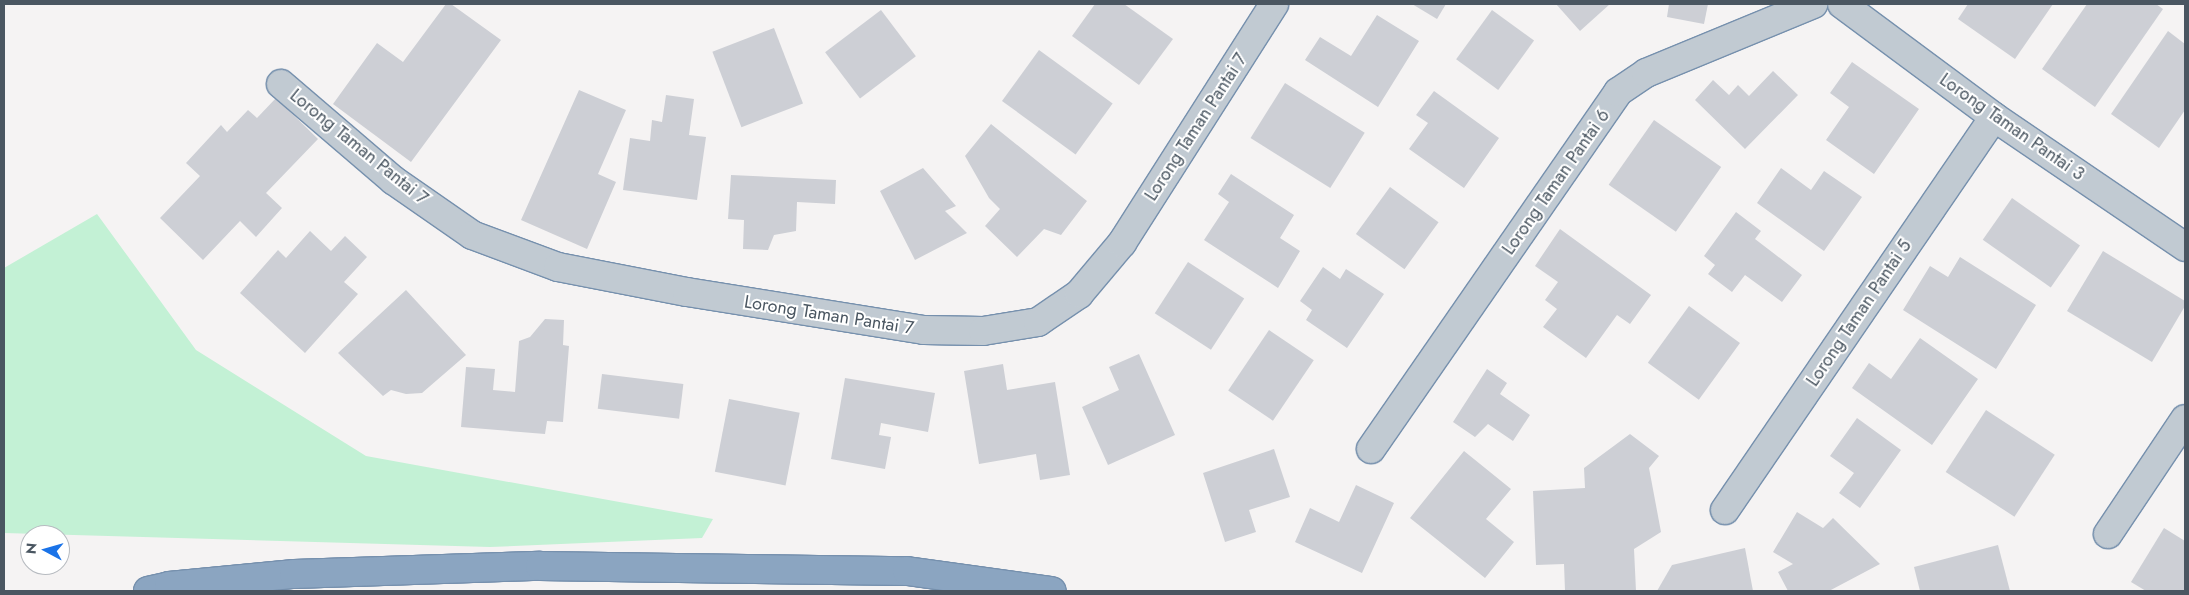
<!DOCTYPE html>
<style>
body{margin:0}
#map{position:relative;width:2189px;height:595px;overflow:hidden;background:#f5f3f3;font-family:Jost,sans-serif}
div>[style]{position:absolute}
[style*='--x']{left:calc(var(--x)*1px);top:calc(var(--y)*1px);width:calc(var(--w)*1px);rotate:calc(var(--a)*1deg)}
.green>*{inset:0;background:#c3f1d5}
.building>*{inset:0;background:#cdcfd5;transform-origin:0 0}
.roads{filter:drop-shadow(1px 0 #7690ad) drop-shadow(-1px 0 #7690ad) drop-shadow(0 1px #7690ad) drop-shadow(0 -1px #7690ad)}
.minor>*{height:28px;margin:-14px;padding:0 14px;transform-origin:14px;border-radius:14px;background:#c1cad2}
.highway>*{height:28px;margin:-14px;padding:0 14px;transform-origin:14px;border-radius:14px;background:#8ba5c1}
span{translate:-50% -50%;white-space:nowrap;text-align:center;line-height:1.15;-webkit-text-stroke:4px #fff;paint-order:stroke}
.street-label{font-size:18px;color:#4a5661}
.frame{position:absolute;inset:0;border:5px solid #4a5661;pointer-events:none}
.north{position:absolute;left:20px;top:525px;width:50px;height:50px;box-sizing:border-box;background:#fff;border:1px solid #b7bbc0;border-radius:50%;rotate:276deg;font-size:14px;font-weight:700;line-height:20px;text-align:center;color:#4a5661}
.north::after{content:'';display:block;margin:auto;width:18px;height:22px;background:#1a73e8;clip-path:polygon(50% 0,100% 100%,50% 72%,0 100%)}
</style>
<div id="map">
<div class="green">
<i style="clip-path:polygon(97px 214px,196px 350px,366px 456px,713px 519px,702px 538px,490px 547px,4px 533px,4px 268px)"></i>
</div>
<div class="building">
<i style="clip-path:polygon(446px 4px,451px 4px,501px 40px,411px 162px,333px 104px,377px 43px,403px 62px)"></i>
<i style="clip-path:polygon(1095px 4px,1124px 4px,1173px 39px,1139px 85px,1072px 36px)"></i>
<i style="clip-path:polygon(1412px 4px,1446px 4px,1437px 19px)"></i>
<i style="clip-path:polygon(1556px 4px,1610px 4px,1580px 31px)"></i>
<i style="clip-path:polygon(1669px 4px,1708px 4px,1704px 24px,1667px 17px)"></i>
<i style="clip-path:polygon(1968px 4px,2053px 4px,2015px 59px,1958px 19px)"></i>
<i style="clip-path:polygon(2087px 4px,2156px 4px,2163px 9px,2095px 107px,2042px 69px)"></i>
<i style="left:881px;top:10px;width:58px;height:70px;rotate:53deg"></i>
<i style="left:1492px;top:10px;width:52px;height:61px;rotate:36deg"></i>
<i style="clip-path:polygon(1377px 15px,1419px 41px,1378px 107px,1305px 60px,1320px 37px,1351px 56px)"></i>
<i style="left:774px;top:28px;width:81px;height:66px;rotate:69deg"></i>
<i style="clip-path:polygon(2168px 31px,2185px 44px,2185px 110px,2159px 148px,2111px 114px)"></i>
<i style="left:1039px;top:50px;width:91px;height:63px;rotate:36deg"></i>
<i style="clip-path:polygon(1852px 62px,1919px 109px,1874px 174px,1826px 140px,1849px 107px,1830px 93px)"></i>
<i style="clip-path:polygon(1773px 71px,1798px 95px,1745px 149px,1695px 100px,1713px 80px,1729px 95px,1738px 85px,1749px 96px)"></i>
<i style="left:1285px;top:83px;width:94px;height:65px;rotate:32deg"></i>
<i style="clip-path:polygon(579px 90px,626px 110px,598px 174px,616px 182px,587px 249px,521px 220px)"></i>
<i style="clip-path:polygon(1434px 91px,1499px 138px,1464px 188px,1409px 149px,1428px 123px,1416px 115px)"></i>
<i style="clip-path:polygon(666px 95px,694px 99px,689px 135px,706px 137px,697px 200px,623px 190px,630px 138px,650px 141px,652px 120px,662px 122px)"></i>
<i style="clip-path:polygon(276px 98px,318px 139px,266px 193px,282px 208px,256px 237px,240px 221px,203px 260px,160px 218px,200px 176px,186px 163px,221px 125px,227px 132px,248px 110px,257px 118px)"></i>
<i style="left:1654px;top:120px;width:82px;height:79px;rotate:35deg"></i>
<i style="clip-path:polygon(991px 124px,1087px 201px,1061px 235px,1044px 229px,1017px 257px,985px 226px,1000px 209px,989px 198px,965px 156px)"></i>
<i style="clip-path:polygon(923px 168px,956px 206px,945px 211px,967px 233px,915px 260px,880px 191px)"></i>
<i style="clip-path:polygon(1781px 168px,1811px 190px,1824px 171px,1862px 197px,1824px 251px,1757px 203px)"></i>
<i style="clip-path:polygon(1231px 174px,1294px 215px,1280px 238px,1300px 251px,1278px 288px,1204px 240px,1229px 202px,1218px 194px)"></i>
<i style="clip-path:polygon(731px 175px,836px 180px,835px 204px,797px 202px,796px 231px,774px 235px,768px 250px,743px 249px,744px 220px,728px 219px)"></i>
<i style="left:1390px;top:187px;width:60px;height:58px;rotate:36deg"></i>
<i style="left:2012px;top:198px;width:83px;height:51px;rotate:35deg"></i>
<i style="clip-path:polygon(1736px 212px,1761px 231px,1755px 239px,1802px 275px,1782px 302px,1745px 275px,1732px 292px,1708px 274px,1715px 265px,1704px 256px)"></i>
<i style="clip-path:polygon(1560px 229px,1651px 295px,1630px 324px,1617px 315px,1586px 358px,1543px 327px,1557px 309px,1545px 300px,1558px 282px,1535px 266px)"></i>
<i style="clip-path:polygon(310px 231px,331px 251px,345px 236px,367px 257px,344px 282px,358px 294px,305px 353px,240px 293px,278px 250px,286px 258px)"></i>
<i style="clip-path:polygon(2103px 251px,2185px 301px,2185px 306px,2152px 362px,2067px 311px)"></i>
<i style="clip-path:polygon(1960px 257px,2036px 305px,1996px 369px,1903px 310px,1930px 266px,1948px 277px)"></i>
<i style="left:1188px;top:262px;width:67px;height:61px;rotate:33deg"></i>
<i style="clip-path:polygon(1323px 267px,1340px 279px,1346px 269px,1384px 294px,1347px 348px,1306px 320px,1312px 310px,1300px 301px)"></i>
<i style="clip-path:polygon(406px 290px,466px 355px,422px 393px,406px 394px,391px 390px,383px 396px,338px 353px)"></i>
<i style="left:1689px;top:306px;width:63px;height:70px;rotate:36deg"></i>
<i style="clip-path:polygon(545px 319px,564px 320px,563px 345px,569px 346px,563px 422px,547px 421px,545px 434px,461px 427px,466px 367px,495px 369px,493px 390px,515px 392px,519px 341px,530px 337px)"></i>
<i style="left:1269px;top:330px;width:54px;height:73px;rotate:34deg"></i>
<i style="clip-path:polygon(1920px 338px,1978px 379px,1932px 445px,1852px 388px,1869px 363px,1891px 379px)"></i>
<i style="clip-path:polygon(1139px 354px,1175px 435px,1108px 465px,1082px 407px,1119px 390px,1109px 367px)"></i>
<i style="clip-path:polygon(1003px 364px,1007px 390px,1055px 382px,1070px 475px,1040px 480px,1036px 454px,979px 464px,964px 371px)"></i>
<i style="clip-path:polygon(1487px 369px,1507px 383px,1500px 394px,1530px 415px,1513px 441px,1488px 424px,1475px 437px,1453px 422px)"></i>
<i style="left:602px;top:374px;width:82px;height:35px;rotate:7deg"></i>
<i style="clip-path:polygon(845px 378px,935px 393px,928px 432px,881px 423px,879px 435px,891px 437px,885px 469px,831px 459px)"></i>
<i style="left:729px;top:399px;width:72px;height:74px;rotate:11deg"></i>
<i style="left:1986px;top:410px;width:82px;height:74px;rotate:33deg"></i>
<i style="clip-path:polygon(1857px 418px,1901px 450px,1860px 508px,1839px 493px,1854px 473px,1830px 456px)"></i>
<i style="clip-path:polygon(1630px 434px,1659px 456px,1649px 468px,1661px 532px,1634px 549px,1636px 591px,1565px 591px,1564px 564px,1536px 565px,1533px 491px,1585px 488px,1584px 468px)"></i>
<i style="clip-path:polygon(1274px 449px,1290px 497px,1249px 510px,1256px 532px,1225px 542px,1203px 473px)"></i>
<i style="clip-path:polygon(1464px 451px,1511px 489px,1486px 519px,1514px 542px,1485px 578px,1410px 518px)"></i>
<i style="clip-path:polygon(1356px 485px,1394px 503px,1362px 573px,1295px 542px,1310px 508px,1339px 522px)"></i>
<i style="clip-path:polygon(1797px 512px,1823px 528px,1833px 518px,1880px 564px,1829px 591px,1788px 591px,1778px 572px,1793px 564px,1773px 552px)"></i>
<i style="clip-path:polygon(2164px 528px,2185px 541px,2185px 591px,2146px 591px,2131px 582px)"></i>
<i style="clip-path:polygon(1998px 545px,2010px 591px,1920px 591px,1914px 567px)"></i>
<i style="clip-path:polygon(1745px 548px,1753px 591px,1657px 591px,1672px 565px)"></i>
</div>
<div class="roads">
<div class="minor">
<i style="--x:1842;--y:4;--w:189;--a:36.6"></i>
<i style="--x:1994;--y:117;--w:231;--a:34.2"></i>
<i style="--x:281;--y:84;--w:148;--a:40.6"></i>
<i style="--x:393;--y:180;--w:96;--a:34.8"></i>
<i style="--x:472;--y:235;--w:92;--a:20.4"></i>
<i style="--x:558;--y:267;--w:131;--a:11"></i>
<i style="--x:687;--y:292;--w:240;--a:9.1"></i>
<i style="--x:924;--y:330;--w:59;--a:1"></i>
<i style="--x:983;--y:331;--w:56;--a:-9.3"></i>
<i style="--x:1038;--y:322;--w:50;--a:-34.3"></i>
<i style="--x:1079;--y:294;--w:67;--a:-49.9"></i>
<i style="--x:1122;--y:243;--w:283;--a:-57.5"></i>
<i style="--x:1371;--y:449;--w:434;--a:-55.3"></i>
<i style="--x:1618;--y:92;--w:34;--a:-34"></i>
<i style="--x:1646;--y:73;--w:181;--a:-22.4"></i>
<i style="--x:1725;--y:510;--w:476;--a:-55.6"></i>
<i style="--x:2108;--y:534;--w:138;--a:-56.2"></i>
</div>
<div class="highway">
<i style="--x:148;--y:591;--w:22;--a:-13"></i>
<i style="--x:169;--y:586;--w:126;--a:-5.5"></i>
<i style="--x:294;--y:574;--w:246;--a:-1.9"></i>
<i style="--x:540;--y:566;--w:367;--a:0.8"></i>
<i style="--x:907;--y:571;--w:146;--a:7.9"></i>
</div>
</div>
<div class="street-label">
<span style="left:1196px;top:127px;rotate:-57deg">Lorong Taman Pantai 7</span>
<span style="left:2012px;top:127px;rotate:35deg">Lorong Taman Pantai 3</span>
<span style="left:359px;top:147px;rotate:39deg">Lorong Taman Pantai 7</span>
<span style="left:1556px;top:182px;rotate:-55deg">Lorong Taman Pantai 6</span>
<span style="left:1859px;top:313px;rotate:-56deg">Lorong Taman Pantai 5</span>
<span style="left:829px;top:315px;rotate:9deg">Lorong Taman Pantai 7</span>
</div>
<div class="frame"></div>
<div class="north">N</div>
</div>
